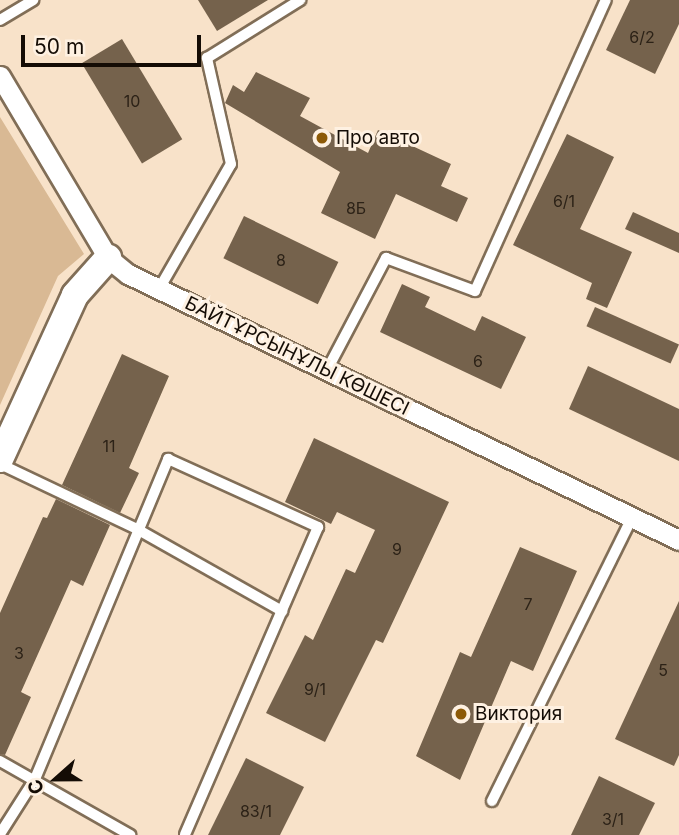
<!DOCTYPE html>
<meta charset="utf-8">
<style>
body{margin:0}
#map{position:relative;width:679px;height:835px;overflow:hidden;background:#f8e2c9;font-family:Inter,sans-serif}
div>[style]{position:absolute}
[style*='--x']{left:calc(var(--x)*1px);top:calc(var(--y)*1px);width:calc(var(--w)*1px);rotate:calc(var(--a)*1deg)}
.green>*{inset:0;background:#d9b994}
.building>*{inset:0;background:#75624c;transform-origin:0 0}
.roads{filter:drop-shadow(2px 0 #816e57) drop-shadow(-2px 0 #816e57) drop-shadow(0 2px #816e57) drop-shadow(0 -2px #816e57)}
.lane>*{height:10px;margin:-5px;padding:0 5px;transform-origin:5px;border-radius:5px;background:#fff}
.street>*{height:19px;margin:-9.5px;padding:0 9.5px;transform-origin:9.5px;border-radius:9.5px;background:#fff}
.secondary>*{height:26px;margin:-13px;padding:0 13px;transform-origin:13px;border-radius:13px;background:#fff}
.dots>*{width:19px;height:19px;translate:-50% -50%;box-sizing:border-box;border:4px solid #fef1e2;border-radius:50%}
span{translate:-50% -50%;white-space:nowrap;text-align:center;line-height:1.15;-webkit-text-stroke:6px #fef1e2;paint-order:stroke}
.number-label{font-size:16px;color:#2c2217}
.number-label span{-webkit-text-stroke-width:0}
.poi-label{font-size:19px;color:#140c05}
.left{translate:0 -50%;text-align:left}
.street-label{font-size:19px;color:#140c05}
.north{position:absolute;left:21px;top:744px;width:70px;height:70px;-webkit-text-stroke:5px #fef1e2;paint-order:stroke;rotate:249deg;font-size:19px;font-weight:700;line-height:28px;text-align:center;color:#140c05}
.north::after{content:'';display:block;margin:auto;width:24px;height:32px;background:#140c05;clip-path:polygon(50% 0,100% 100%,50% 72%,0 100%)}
.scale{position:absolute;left:21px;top:35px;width:180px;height:32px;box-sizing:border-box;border:4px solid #140c05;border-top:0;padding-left:9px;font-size:21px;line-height:24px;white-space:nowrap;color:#140c05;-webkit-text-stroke:5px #fef1e2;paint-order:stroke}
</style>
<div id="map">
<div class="green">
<i style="clip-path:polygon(0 117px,84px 254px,58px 276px,0 405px)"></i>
</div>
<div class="building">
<i style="clip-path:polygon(198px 0,268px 0,217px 31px)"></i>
<i style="clip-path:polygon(630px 0,679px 0,679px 24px,655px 74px,606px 50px)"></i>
<i style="left:122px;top:39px;width:117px;height:47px;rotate:59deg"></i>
<i style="clip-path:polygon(256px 72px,310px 98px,300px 116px,368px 153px,378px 130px,451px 164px,441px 186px,468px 198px,457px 222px,396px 194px,375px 239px,321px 213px,340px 172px,225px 103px,233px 85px,244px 92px)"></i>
<i style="clip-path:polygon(567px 134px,614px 157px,580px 229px,632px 252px,607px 308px,586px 299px,592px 283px,513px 245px)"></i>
<i style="clip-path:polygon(633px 212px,679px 233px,679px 253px,625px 229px)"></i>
<i style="left:244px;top:216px;width:105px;height:47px;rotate:26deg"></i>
<i style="clip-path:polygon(402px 284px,430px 297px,425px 307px,475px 331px,482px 316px,526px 337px,501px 389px,380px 332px)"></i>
<i style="left:595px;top:307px;width:92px;height:21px;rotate:24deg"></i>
<i style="clip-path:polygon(122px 354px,169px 376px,129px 468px,139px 473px,120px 513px,62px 485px)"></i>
<i style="clip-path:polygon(588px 366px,679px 409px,679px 461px,569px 409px)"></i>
<i style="clip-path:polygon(314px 438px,449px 502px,383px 643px,376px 640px,325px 742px,266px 713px,305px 635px,313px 640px,346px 569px,355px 573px,375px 530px,337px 512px,331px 524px,285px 502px)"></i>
<i style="clip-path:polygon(56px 499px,110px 525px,83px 586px,71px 580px,21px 692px,31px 697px,5px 755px,0 754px,0 613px,43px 517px,47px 518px)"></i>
<i style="clip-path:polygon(520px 547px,577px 571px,533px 671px,511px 661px,460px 780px,416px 756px,460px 652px,471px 657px)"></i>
<i style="clip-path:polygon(679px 601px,679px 755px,674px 766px,615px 739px)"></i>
<i style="clip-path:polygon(246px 758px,304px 787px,280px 835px,208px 835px)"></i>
<i style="clip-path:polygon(599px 776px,655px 803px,639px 835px,571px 835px)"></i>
</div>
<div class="roads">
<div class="lane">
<i style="--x:0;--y:20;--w:39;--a:-31"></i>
<i style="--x:159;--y:289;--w:144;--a:-60.1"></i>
<i style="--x:231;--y:164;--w:109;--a:-102.8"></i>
<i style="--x:207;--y:58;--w:110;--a:-31.9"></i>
<i style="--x:327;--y:370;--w:127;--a:-62.2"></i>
<i style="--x:386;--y:258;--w:95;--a:20.3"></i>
<i style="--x:475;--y:291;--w:319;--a:-65.8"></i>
<i style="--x:0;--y:464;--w:152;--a:25.4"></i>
<i style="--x:137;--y:529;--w:167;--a:29.5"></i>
<i style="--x:0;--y:761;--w:150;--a:29.6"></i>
<i style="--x:492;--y:801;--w:316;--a:-63.7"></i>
<i style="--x:0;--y:834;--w:65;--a:-57.5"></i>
<i style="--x:35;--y:779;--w:347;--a:-67.4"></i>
<i style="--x:168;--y:459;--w:165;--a:24.4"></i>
<i style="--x:318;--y:527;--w:335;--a:113.4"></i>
</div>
<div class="street">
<i style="--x:0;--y:76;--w:212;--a:59.3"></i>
<i style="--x:108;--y:258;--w:26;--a:39"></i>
<i style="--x:128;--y:274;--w:612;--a:25.77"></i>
</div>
<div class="secondary">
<i style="--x:0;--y:459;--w:180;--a:-65.4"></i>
<i style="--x:75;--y:295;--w:50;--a:-48.3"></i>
</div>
</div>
<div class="dots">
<i style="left:322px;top:138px;background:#8d5a07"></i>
<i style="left:461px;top:714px;background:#8d5a07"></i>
</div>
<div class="number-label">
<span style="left:642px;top:37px">6/2</span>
<span style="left:132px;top:101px">10</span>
<span style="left:564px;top:201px">6/1</span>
<span style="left:356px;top:208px">8Б</span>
<span style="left:281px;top:260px">8</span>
<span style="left:478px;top:361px">6</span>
<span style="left:109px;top:446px">11</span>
<span style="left:397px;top:549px">9</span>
<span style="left:528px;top:604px">7</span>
<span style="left:19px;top:653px">3</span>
<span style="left:663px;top:670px">5</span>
<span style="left:315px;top:689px">9/1</span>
<span style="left:256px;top:811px">83/1</span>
<span style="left:613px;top:819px">3/1</span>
</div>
<div class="poi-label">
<span class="left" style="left:336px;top:138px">Про авто</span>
<span class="left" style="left:475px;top:714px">Виктория</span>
</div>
<div class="street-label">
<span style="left:297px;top:356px;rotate:26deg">БАЙТҰРСЫНҰЛЫ КӨШЕСІ</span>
</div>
<div class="north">С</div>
<div class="scale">50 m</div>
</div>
